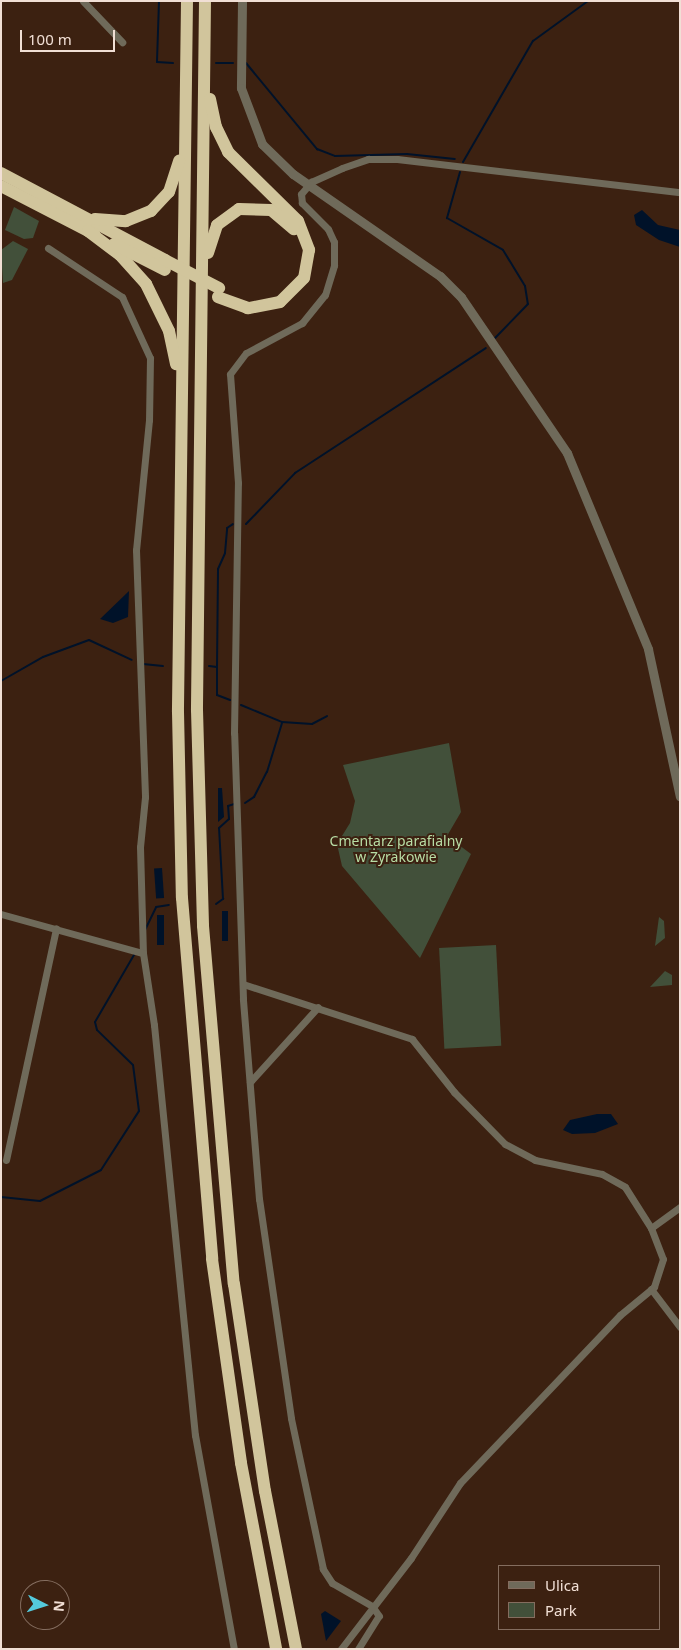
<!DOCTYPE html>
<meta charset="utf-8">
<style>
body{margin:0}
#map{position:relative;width:681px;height:1650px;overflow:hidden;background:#3c2111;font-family:"Noto Sans",sans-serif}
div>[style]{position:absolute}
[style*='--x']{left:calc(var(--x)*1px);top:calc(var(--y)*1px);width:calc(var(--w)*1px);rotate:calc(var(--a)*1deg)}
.green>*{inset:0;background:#42503a;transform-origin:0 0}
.water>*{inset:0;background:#001229;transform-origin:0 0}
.stream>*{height:2px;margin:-1px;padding:0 1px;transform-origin:1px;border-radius:1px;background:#001229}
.minor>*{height:7px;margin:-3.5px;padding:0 3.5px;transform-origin:3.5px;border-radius:3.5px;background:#6f6a5a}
.tertiary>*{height:9px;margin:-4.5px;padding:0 4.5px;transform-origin:4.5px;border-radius:4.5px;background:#6f6a5a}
.motorway>*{height:12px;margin:-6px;padding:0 6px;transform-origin:6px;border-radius:6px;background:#d1c59c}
.motorway-bridge>*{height:12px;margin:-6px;padding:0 6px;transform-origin:6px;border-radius:6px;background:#d1c59c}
span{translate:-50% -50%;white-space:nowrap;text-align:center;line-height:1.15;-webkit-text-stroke:4px #3c2111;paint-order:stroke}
.park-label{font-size:14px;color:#b8dda5}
.frame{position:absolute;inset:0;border:2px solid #f1dfd5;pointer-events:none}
.legend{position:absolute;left:498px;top:1565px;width:162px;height:65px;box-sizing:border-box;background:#3c2111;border:1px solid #846d5f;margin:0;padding:6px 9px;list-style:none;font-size:15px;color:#f1dfd5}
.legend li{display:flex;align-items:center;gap:10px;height:25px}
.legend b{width:25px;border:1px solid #846d5f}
.north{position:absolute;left:20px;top:1580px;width:50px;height:50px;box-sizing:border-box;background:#3c2111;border:1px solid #846d5f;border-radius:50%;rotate:95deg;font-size:14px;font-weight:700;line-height:20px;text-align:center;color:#f1dfd5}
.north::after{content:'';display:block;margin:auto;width:18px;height:22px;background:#54cadc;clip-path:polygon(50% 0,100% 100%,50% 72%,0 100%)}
.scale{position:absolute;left:20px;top:30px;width:95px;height:22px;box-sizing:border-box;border:2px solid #f1dfd5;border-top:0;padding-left:6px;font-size:15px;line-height:18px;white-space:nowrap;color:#f1dfd5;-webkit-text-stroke:4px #3c2111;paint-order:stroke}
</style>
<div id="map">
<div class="green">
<i style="clip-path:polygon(14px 207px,39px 221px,33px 238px,24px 239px,5px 230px)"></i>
<i style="clip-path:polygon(13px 241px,28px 249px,12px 280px,3px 283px,1px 250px)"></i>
<i style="clip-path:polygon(449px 743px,461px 812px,447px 836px,471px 854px,420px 958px,342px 866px,337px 844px,350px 823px,355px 801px,343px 765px)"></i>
<i style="clip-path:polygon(659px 917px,664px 921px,665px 938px,655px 946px)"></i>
<i style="left:496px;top:945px;width:101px;height:57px;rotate:87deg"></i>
<i style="clip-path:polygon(665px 971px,672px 975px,672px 985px,650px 987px)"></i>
</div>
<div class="water">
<i style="clip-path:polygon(642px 210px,658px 225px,680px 230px,680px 247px,659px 240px,636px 225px,634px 215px)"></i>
<i style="clip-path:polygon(129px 591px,128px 617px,113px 623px,100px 619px)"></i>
<i style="clip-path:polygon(218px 788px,222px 788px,224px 817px,218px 822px)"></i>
<i style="left:162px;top:868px;width:30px;height:8px;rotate:86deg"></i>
<i style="left:222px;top:911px;width:6px;height:30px"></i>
<i style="left:157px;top:915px;width:7px;height:30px"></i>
<i style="clip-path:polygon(597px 1114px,611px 1114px,618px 1124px,595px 1133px,572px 1134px,563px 1130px,570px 1120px)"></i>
<i style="clip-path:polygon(325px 1611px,341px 1621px,326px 1641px,321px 1614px)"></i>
</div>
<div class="stream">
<i style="--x:159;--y:1;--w:61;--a:91.9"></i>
<i style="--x:157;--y:62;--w:16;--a:4"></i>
<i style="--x:216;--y:63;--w:17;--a:0"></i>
<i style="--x:246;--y:63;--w:112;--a:50.5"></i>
<i style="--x:317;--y:149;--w:19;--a:21"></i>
<i style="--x:335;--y:156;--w:72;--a:-1.6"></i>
<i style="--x:407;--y:154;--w:48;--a:5.9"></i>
<i style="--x:463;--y:162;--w:140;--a:-60"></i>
<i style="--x:533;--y:41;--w:68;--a:-36"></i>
<i style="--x:460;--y:172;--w:48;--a:105.8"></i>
<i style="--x:447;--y:218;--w:64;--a:29.7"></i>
<i style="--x:503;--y:250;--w:42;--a:58.6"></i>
<i style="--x:525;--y:286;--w:18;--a:81"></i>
<i style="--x:528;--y:304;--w:47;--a:134.1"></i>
<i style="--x:246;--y:524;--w:71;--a:-46.1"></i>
<i style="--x:295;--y:473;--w:228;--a:-33.2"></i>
<i style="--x:143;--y:664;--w:20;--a:6"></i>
<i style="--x:209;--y:666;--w:8;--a:7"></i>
<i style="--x:217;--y:667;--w:28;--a:90"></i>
<i style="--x:217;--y:695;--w:14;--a:21"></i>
<i style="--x:217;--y:667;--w:98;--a:-89.4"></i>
<i style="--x:218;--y:569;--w:17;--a:-66"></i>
<i style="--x:225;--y:553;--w:25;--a:-85"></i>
<i style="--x:227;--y:528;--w:7;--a:-34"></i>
<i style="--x:1;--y:681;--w:48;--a:-29.7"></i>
<i style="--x:43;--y:657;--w:49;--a:-20.3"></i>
<i style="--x:89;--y:640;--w:47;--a:24.9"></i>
<i style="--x:241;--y:705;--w:44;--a:22.5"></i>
<i style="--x:282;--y:722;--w:30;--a:4"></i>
<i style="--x:312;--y:724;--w:17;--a:-28"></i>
<i style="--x:245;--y:803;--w:11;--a:-34"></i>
<i style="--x:254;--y:797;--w:28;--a:-63"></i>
<i style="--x:267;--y:772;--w:51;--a:-73"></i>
<i style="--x:216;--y:904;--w:9;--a:-36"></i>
<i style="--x:223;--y:899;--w:71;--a:-93.2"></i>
<i style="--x:219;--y:828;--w:13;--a:-42"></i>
<i style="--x:229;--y:819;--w:13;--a:-94"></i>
<i style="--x:228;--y:806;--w:6;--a:-18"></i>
<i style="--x:145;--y:930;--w:25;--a:-64"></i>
<i style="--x:156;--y:907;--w:13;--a:-9"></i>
<i style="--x:1;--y:1197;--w:39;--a:6"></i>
<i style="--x:40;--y:1201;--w:68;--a:-26.9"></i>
<i style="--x:101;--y:1170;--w:70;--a:-57.2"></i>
<i style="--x:139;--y:1111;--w:46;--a:-97.4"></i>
<i style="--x:133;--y:1065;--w:50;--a:-135.8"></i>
<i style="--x:97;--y:1030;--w:8;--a:-104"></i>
<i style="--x:95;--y:1022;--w:78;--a:-59.8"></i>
</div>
<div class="minor">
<i style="--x:83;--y:1;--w:57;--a:46.4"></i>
<i style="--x:48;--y:248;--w:89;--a:33.5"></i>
<i style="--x:122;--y:297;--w:67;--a:65.3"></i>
<i style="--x:150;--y:358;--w:62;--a:90.9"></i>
<i style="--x:149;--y:420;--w:131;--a:95.7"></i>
<i style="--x:136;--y:550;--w:247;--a:87.9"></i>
<i style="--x:145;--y:797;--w:50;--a:95.7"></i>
<i style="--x:140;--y:847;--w:106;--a:88.4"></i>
<i style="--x:143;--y:953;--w:73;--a:81.3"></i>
<i style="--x:154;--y:1025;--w:412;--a:84.3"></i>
<i style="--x:195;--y:1435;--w:218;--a:79.7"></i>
<i style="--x:1;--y:914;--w:147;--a:15.4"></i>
<i style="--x:243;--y:984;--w:178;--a:18"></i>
<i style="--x:412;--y:1039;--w:68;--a:51.6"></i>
<i style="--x:454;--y:1092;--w:73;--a:45.6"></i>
<i style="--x:505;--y:1144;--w:34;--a:28"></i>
<i style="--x:535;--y:1160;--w:68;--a:11.8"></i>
<i style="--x:602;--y:1174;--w:26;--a:29"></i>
<i style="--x:625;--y:1187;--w:49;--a:57.6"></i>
<i style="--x:651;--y:1228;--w:33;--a:69"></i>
<i style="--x:663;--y:1259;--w:29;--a:108"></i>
<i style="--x:654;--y:1287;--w:44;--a:140.5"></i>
<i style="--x:620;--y:1315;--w:232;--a:133.6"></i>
<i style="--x:460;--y:1483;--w:90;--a:123.2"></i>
<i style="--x:411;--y:1558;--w:115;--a:127.6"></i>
<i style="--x:250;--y:1082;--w:101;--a:-47.8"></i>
<i style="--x:6;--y:1160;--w:237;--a:-77.8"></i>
<i style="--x:651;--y:1228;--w:36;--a:-36"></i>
<i style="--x:651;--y:1289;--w:48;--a:52.7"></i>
<i style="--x:358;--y:1649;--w:39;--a:-58"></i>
<i style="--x:379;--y:1616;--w:12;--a:-125"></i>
<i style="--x:372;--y:1606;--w:46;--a:-150.1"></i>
<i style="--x:332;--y:1583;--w:17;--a:-123"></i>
<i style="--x:323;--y:1569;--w:154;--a:-102"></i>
<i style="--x:291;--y:1418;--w:221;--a:-98.3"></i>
<i style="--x:259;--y:1199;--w:201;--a:-94.6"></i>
<i style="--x:243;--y:999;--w:266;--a:-91.9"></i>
<i style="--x:234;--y:733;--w:250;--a:-89.1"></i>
<i style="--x:238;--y:483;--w:109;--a:-94.2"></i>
<i style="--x:230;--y:374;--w:26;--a:-53"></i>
<i style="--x:246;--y:353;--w:64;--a:-28.2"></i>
<i style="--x:302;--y:323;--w:36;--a:-51"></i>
<i style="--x:325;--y:295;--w:31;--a:-73"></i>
<i style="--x:334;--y:265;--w:23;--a:-90"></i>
<i style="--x:334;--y:242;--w:14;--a:-115"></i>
<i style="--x:328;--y:229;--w:37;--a:-135"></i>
<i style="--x:302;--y:203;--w:9;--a:-96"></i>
<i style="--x:301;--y:194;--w:16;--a:-50"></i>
<i style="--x:311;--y:182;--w:34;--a:-24"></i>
<i style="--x:342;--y:168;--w:28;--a:-19"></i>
<i style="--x:368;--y:159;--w:29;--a:0"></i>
<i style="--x:397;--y:159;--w:285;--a:6.7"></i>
</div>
<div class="tertiary">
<i style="--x:242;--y:1;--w:87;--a:90.7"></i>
<i style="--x:241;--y:88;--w:60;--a:69.4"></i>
<i style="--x:262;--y:144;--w:43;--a:44.1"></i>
<i style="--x:293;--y:174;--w:179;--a:34.8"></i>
<i style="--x:440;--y:276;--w:30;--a:45"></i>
<i style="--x:461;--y:297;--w:189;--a:55.8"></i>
<i style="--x:567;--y:453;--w:212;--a:67.5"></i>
<i style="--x:648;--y:649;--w:151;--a:77.8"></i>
</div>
<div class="motorway">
<i style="--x:187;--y:1;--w:711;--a:90.73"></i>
<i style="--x:178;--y:712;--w:186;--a:88.8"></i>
<i style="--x:182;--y:898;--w:362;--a:85.2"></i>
<i style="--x:212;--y:1259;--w:206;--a:81.9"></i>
<i style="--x:241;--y:1463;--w:189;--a:79.3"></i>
<i style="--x:205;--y:1;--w:709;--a:90.65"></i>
<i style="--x:197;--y:710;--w:216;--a:88.4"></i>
<i style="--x:203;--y:926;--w:359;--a:85.1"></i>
<i style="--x:234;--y:1284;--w:209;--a:81.5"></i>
<i style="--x:265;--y:1491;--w:161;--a:78.9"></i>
<i style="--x:210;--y:99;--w:29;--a:78"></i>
<i style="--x:216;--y:127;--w:28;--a:64"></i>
<i style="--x:228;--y:152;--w:98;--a:44.6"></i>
<i style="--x:298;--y:221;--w:31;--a:69"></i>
<i style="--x:309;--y:250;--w:28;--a:100"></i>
<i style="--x:304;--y:278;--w:34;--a:135"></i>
<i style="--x:280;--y:302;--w:33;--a:169"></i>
<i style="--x:248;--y:308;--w:32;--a:-160"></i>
<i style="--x:1;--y:173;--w:186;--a:27.9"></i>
<i style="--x:1;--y:186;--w:105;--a:27.3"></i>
<i style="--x:95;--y:219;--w:31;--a:4"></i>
<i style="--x:126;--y:221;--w:27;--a:-22"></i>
<i style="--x:151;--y:211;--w:26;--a:-47"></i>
<i style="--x:169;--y:192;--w:33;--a:-72"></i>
<i style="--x:88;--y:231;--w:40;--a:37"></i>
<i style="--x:120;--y:255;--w:39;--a:48"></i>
<i style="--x:146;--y:284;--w:52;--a:63.9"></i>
<i style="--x:169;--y:331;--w:34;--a:78"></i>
<i style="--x:114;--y:244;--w:57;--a:27"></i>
<i style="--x:208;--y:253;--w:29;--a:-72"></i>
<i style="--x:217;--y:225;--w:27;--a:-36"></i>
<i style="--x:239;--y:209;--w:32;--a:2"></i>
<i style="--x:271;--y:210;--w:30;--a:40"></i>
</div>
<div class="motorway-bridge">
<i style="--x:165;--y:260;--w:61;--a:27.4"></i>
</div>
<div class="park-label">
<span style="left:396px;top:849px">Cmentarz parafialny<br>w Żyrakowie</span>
</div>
<div class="frame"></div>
<ul class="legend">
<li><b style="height:6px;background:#6f6a5a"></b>Ulica</li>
<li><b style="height:14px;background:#42503a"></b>Park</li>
</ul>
<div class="north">N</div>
<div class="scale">100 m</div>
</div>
